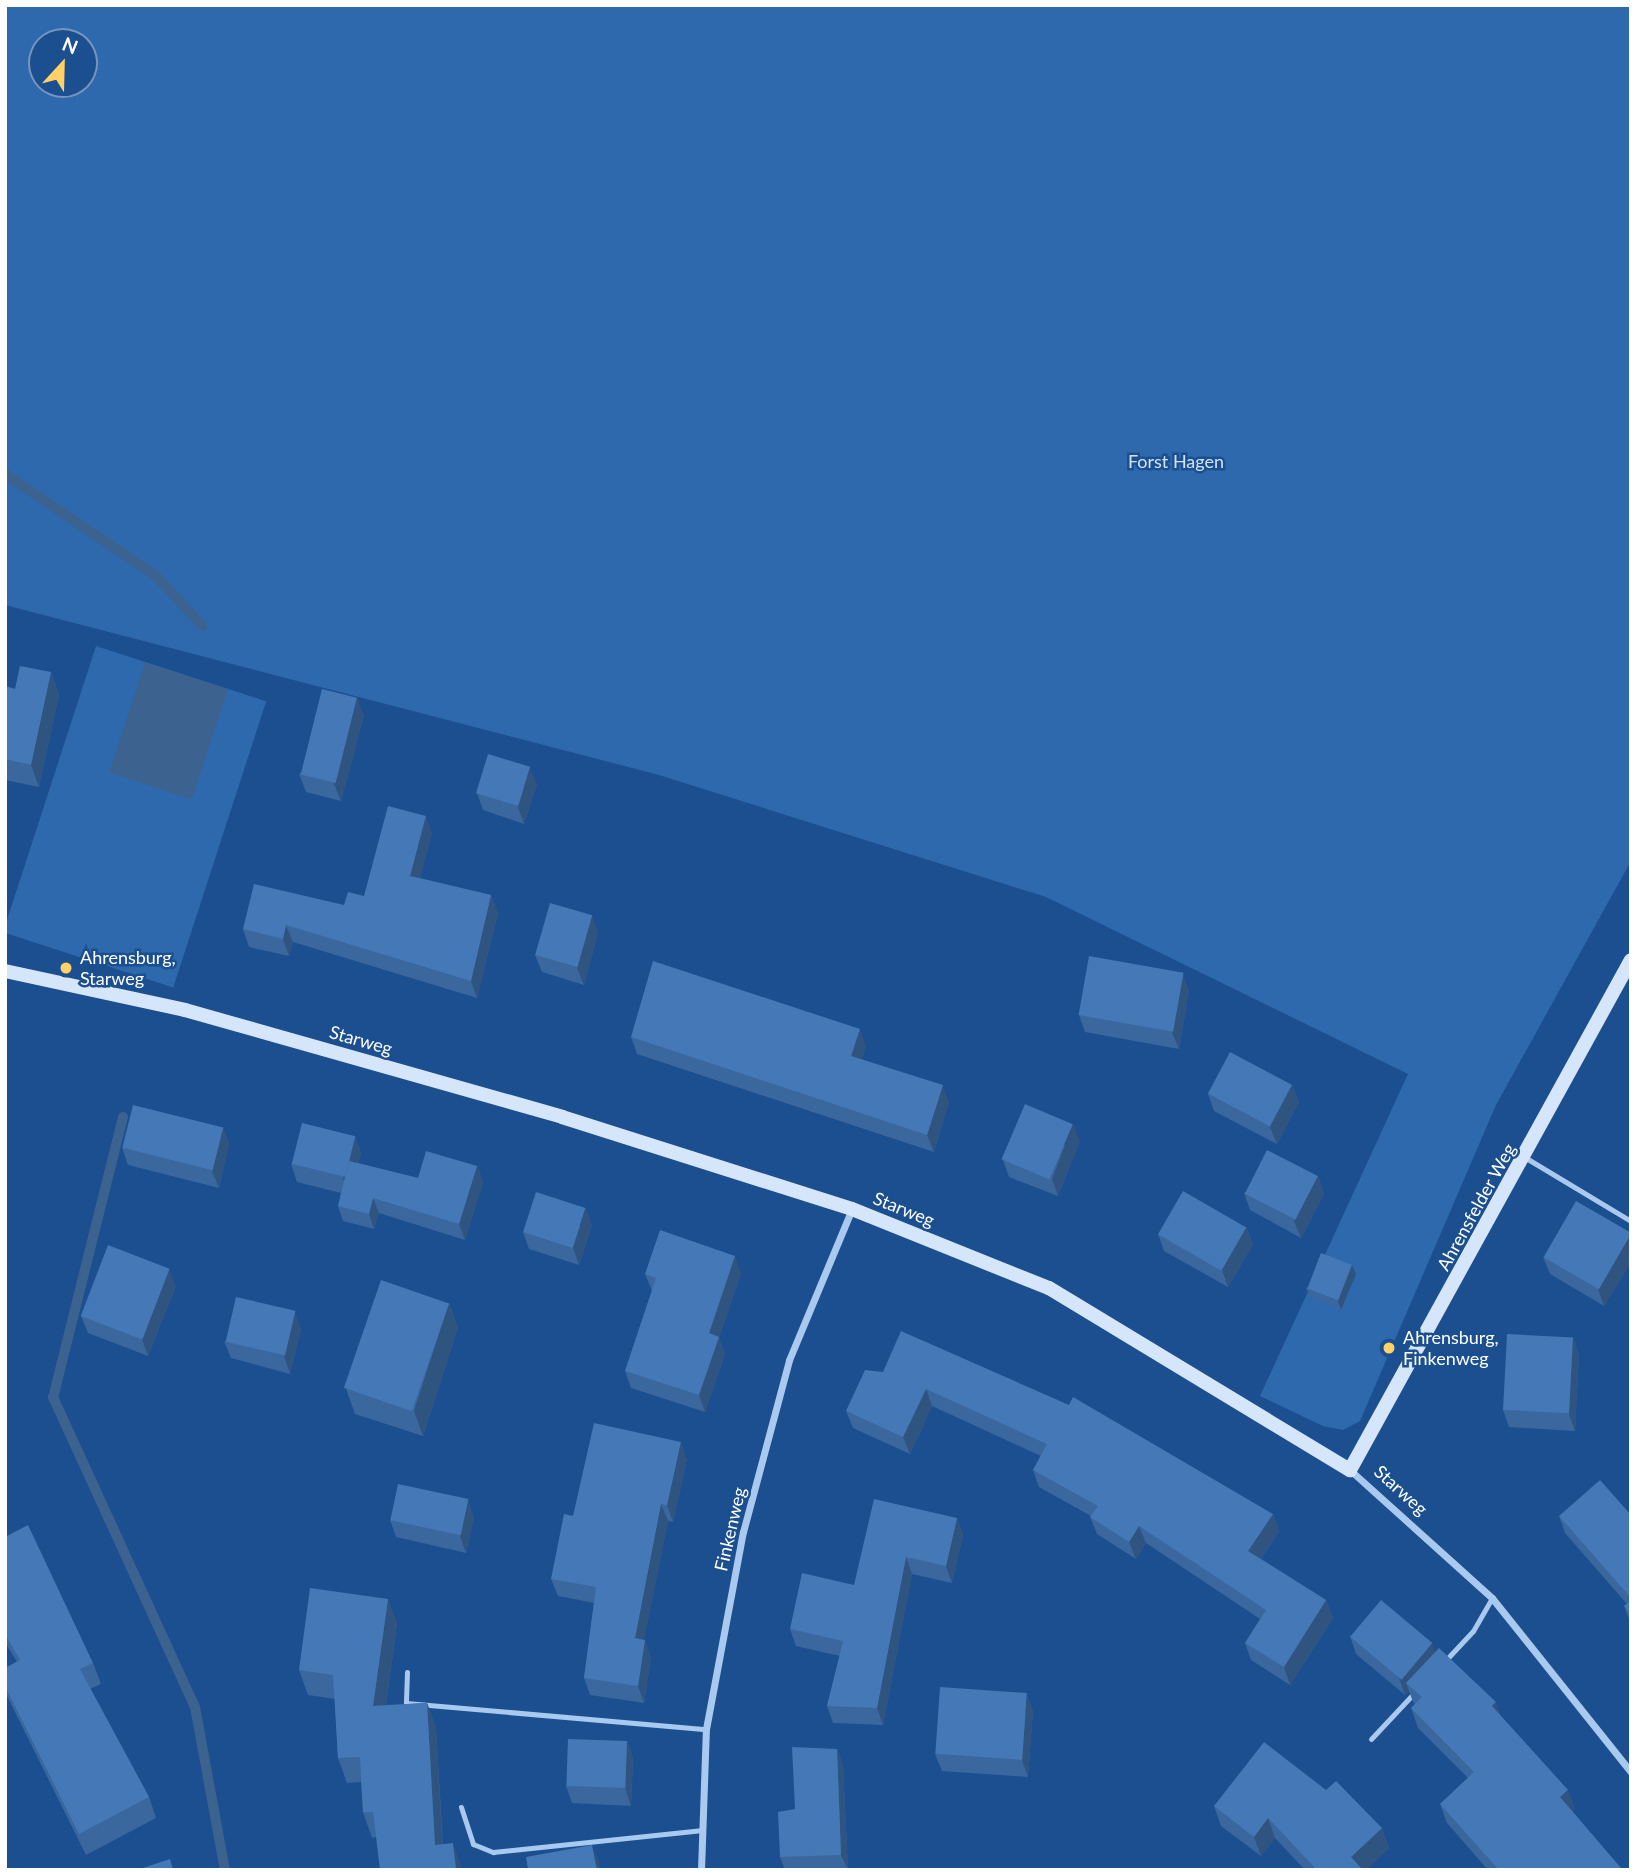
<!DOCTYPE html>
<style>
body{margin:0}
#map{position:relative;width:1636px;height:1875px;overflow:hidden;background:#1b4f8f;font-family:Lato,sans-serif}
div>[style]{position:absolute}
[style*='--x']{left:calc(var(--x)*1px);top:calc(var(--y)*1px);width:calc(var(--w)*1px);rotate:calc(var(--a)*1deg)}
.green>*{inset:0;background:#2e69ad;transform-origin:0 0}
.water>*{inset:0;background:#3c6290;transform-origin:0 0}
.stream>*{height:10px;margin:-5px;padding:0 5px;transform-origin:5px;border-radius:5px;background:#3c6290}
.lane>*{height:5px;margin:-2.5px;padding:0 2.5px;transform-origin:2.5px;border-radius:2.5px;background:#a9c9ee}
.street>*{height:7px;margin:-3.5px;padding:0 3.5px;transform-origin:3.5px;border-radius:3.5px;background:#a9c9ee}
.secondary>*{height:14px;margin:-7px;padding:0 7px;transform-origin:7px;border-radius:7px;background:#d6e6fa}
.wall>*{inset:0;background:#3a679d}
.shaded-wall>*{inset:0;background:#305480}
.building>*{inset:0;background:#4478b7;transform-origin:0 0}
.dots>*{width:19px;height:19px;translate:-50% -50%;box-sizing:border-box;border:4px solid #1b4f8f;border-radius:50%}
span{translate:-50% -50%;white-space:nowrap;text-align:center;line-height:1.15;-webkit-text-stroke:5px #1b4f8f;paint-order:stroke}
.park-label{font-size:18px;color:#cfe3fa}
.poi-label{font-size:18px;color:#fff}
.left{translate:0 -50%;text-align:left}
.street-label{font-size:18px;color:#fff}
.frame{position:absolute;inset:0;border:7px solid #fff;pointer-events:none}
.north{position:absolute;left:28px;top:28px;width:70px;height:70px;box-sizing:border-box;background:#1b4f8f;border:2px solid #7695bc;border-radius:50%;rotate:22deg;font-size:19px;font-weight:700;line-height:28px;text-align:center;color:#fff}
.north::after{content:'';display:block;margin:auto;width:24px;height:32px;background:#ffd166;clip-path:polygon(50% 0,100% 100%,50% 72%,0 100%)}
</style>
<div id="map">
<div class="green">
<i style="clip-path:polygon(evenodd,5px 5px,1631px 5px,1631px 861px,1496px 1105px,1360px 1421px,1343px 1430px,1323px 1426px,1260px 1396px,1408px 1074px,1046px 897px,659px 775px,5px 605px,5px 5px,42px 42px,84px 42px,84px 84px,42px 84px,42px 42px)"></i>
<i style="left:96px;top:646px;width:179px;height:301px;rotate:18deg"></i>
</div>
<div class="water">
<i style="left:145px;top:662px;width:87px;height:116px;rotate:18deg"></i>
</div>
<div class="stream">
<i style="--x:5;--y:474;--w:181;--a:34"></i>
<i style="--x:155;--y:575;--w:69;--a:47.3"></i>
<i style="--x:123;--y:1117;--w:289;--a:104"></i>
<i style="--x:53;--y:1397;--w:341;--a:65.4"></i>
<i style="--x:195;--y:1707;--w:166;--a:79.6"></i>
</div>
<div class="lane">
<i style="--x:1526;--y:1158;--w:122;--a:31"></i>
<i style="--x:1444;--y:1662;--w:42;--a:-46.9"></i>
<i style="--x:1473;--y:1631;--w:38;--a:-60"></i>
<i style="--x:407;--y:1672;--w:31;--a:92"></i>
<i style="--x:406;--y:1703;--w:301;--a:5"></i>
<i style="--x:1371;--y:1739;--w:64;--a:-46.9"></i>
<i style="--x:461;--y:1807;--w:39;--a:72"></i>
<i style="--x:473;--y:1844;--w:22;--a:22"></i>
<i style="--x:493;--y:1852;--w:211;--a:-6"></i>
</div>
<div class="street">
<i style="--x:1350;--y:1470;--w:191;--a:42"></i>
<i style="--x:1492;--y:1598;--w:223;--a:51.4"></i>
<i style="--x:701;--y:1870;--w:141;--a:-88"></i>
<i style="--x:706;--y:1729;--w:200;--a:-79.4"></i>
<i style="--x:743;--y:1532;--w:178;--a:-75"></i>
<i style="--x:789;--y:1360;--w:164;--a:-67.4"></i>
</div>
<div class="secondary">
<i style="--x:5;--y:971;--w:184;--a:12.2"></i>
<i style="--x:185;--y:1010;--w:392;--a:15.8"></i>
<i style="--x:562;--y:1117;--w:304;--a:17.6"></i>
<i style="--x:852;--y:1209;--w:212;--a:21.9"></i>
<i style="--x:1049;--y:1288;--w:352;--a:31.2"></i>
<i style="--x:1350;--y:1470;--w:582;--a:-61.15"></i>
</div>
<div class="wall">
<i style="clip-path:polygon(51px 672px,59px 695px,39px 787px,5px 780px,5px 686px,15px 689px)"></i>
<i style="clip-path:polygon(364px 715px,341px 801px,306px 792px,299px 774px)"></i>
<i style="clip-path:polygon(537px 784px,524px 824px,483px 810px,477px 793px)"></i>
<i style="clip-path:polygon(432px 833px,420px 878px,491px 895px,498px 913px,477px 998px,293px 942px,289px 956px,249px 947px,243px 929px,344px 905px,364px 896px)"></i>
<i style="clip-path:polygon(598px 932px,584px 985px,542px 972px,535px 955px)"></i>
<i style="clip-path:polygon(1189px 990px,1179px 1049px,1085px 1032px,1079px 1015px)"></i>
<i style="clip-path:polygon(631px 1037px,866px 1046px,862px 1059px,949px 1102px,934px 1152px,637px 1054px)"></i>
<i style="clip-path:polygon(1292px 1085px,1299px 1102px,1277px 1144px,1214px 1111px,1208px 1094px)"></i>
<i style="clip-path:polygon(223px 1127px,229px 1144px,219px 1188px,128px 1165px,122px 1148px)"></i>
<i style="clip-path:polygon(355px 1136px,361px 1154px,358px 1163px,418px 1178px,477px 1166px,483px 1182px,465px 1240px,379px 1213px,374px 1229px,343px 1221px,338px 1206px,341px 1193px,297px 1182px,291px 1164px)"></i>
<i style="clip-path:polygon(1080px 1141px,1058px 1196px,1009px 1177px,1003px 1160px)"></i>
<i style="clip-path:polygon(1318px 1176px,1324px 1194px,1301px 1238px,1250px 1210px,1244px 1193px)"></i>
<i style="clip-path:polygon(592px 1225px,579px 1265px,529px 1249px,523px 1232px)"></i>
<i style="clip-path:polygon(1246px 1227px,1253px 1244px,1228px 1287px,1164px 1251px,1158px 1234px)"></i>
<i style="clip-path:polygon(1631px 1233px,1631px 1262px,1604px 1306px,1550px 1274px,1543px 1257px)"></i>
<i style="clip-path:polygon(1352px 1265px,1356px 1274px,1341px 1310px,1310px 1296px,1306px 1288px)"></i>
<i style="clip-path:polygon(741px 1273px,719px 1338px,725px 1354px,705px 1412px,631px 1388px,625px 1371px,652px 1291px,645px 1274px)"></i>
<i style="clip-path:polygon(176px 1286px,148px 1356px,88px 1333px,81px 1316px)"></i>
<i style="clip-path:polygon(449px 1303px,458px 1328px,423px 1436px,355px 1414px,346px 1389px)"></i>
<i style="clip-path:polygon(301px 1329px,290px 1374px,231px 1358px,224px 1341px)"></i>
<i style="clip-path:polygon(1573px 1337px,1579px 1354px,1575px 1431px,1509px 1427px,1503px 1410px)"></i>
<i style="clip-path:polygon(883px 1372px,1273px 1514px,1279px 1531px,1261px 1559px,1326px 1600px,1333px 1618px,1290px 1685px,1251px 1660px,1245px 1643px,1260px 1619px,1146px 1543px,1136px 1559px,1097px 1534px,1090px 1517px,1091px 1516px,1039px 1487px,1033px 1470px,1041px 1456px,932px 1406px,910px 1454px,853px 1428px,846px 1411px)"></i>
<i style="clip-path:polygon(687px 1459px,673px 1522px,668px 1521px,644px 1639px,651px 1657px,644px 1703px,590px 1695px,584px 1678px,594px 1603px,558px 1596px,551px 1579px,573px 1516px)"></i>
<i style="clip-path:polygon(1631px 1515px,1631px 1624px,1624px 1606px,1627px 1604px,1565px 1533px,1559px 1516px)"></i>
<i style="clip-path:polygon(474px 1517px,466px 1553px,396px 1537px,390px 1520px)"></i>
<i style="clip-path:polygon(957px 1518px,963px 1535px,952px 1583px,912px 1574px,883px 1725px,833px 1723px,827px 1706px,840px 1656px,796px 1646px,790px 1629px,854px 1585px)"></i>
<i style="clip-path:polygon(5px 1537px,93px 1663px,101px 1684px,90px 1689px,149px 1797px,156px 1818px,86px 1855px,5px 1692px,5px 1668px,17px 1662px,5px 1642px)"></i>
<i style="clip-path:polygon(388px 1599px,397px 1624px,386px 1705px,427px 1703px,436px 1728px,443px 1844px,462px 1870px,376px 1837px,372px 1838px,363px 1812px,361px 1782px,347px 1783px,338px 1758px,335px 1699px,308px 1695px,299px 1670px)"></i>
<i style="clip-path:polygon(1350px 1636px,1435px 1652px,1501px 1717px,1575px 1809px,1572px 1811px,1622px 1870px,1488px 1870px,1447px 1823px,1440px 1804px,1468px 1778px,1418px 1728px,1411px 1708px,1415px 1704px,1413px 1702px,1409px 1691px,1405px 1695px,1356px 1654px)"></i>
<i style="clip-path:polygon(1033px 1710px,1028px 1777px,942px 1771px,935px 1754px)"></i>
<i style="clip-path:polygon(627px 1741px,633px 1758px,631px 1806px,572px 1803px,566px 1786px)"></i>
<i style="clip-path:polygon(837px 1749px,843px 1766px,848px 1870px,785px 1870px,780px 1857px,795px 1809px)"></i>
<i style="clip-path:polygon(1326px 1790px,1382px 1828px,1389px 1848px,1366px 1870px,1305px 1870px,1275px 1838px,1261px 1856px,1221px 1826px,1214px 1806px)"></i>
</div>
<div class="shaded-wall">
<i style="clip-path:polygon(51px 672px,59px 695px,39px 787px,31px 765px)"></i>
<i style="clip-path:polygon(357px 698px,364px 715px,341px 801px,334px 784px)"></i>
<i style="clip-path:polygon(530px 767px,537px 784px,524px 824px,518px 807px)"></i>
<i style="clip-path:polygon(426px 816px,432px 833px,416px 893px,410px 876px)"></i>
<i style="clip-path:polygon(491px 895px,498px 913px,477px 998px,471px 981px)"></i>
<i style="clip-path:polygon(592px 915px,598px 932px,584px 985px,577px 968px)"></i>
<i style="clip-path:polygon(286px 925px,293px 942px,289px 956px,283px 939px)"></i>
<i style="clip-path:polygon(1183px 973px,1189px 990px,1179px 1049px,1172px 1032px)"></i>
<i style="clip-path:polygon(860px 1029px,866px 1046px,858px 1073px,851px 1056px)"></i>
<i style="clip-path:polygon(943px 1085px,949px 1102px,934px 1152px,927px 1135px)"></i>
<i style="clip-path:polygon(1292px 1085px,1299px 1102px,1277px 1144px,1270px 1127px)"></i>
<i style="clip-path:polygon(1073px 1124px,1080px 1141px,1058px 1196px,1052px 1179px)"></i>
<i style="clip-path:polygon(223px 1127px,229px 1144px,219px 1188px,212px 1171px)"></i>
<i style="clip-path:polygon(355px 1136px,361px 1154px,349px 1195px,343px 1178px)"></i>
<i style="clip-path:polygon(477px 1166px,483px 1182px,465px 1240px,459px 1224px)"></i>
<i style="clip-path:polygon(1318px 1176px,1324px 1194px,1301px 1238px,1294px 1221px)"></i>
<i style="clip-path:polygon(373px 1198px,379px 1213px,374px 1229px,369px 1214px)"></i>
<i style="clip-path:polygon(586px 1208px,592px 1225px,579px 1265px,573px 1248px)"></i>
<i style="clip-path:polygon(1246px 1227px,1253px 1244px,1228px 1287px,1222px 1270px)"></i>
<i style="clip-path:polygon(1631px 1234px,1631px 1262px,1604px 1306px,1598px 1289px)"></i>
<i style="clip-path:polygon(735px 1256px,741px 1273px,719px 1338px,725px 1354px,705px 1412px,699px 1395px,709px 1333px)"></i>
<i style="clip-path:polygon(1352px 1265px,1356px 1274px,1341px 1310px,1338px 1301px)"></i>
<i style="clip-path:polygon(169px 1269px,176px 1286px,148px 1356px,142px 1339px)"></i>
<i style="clip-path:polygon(449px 1303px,458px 1328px,423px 1436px,414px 1411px)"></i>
<i style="clip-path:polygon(295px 1311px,301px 1329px,290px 1374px,284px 1356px)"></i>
<i style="clip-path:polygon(1573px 1337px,1579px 1354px,1575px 1431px,1569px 1414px)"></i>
<i style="clip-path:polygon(926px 1389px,932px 1406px,910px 1454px,903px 1437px)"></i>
<i style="clip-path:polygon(681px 1442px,687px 1459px,673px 1522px,667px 1505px)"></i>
<i style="clip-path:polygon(468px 1499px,474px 1517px,466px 1553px,460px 1536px)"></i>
<i style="clip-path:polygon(661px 1504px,668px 1521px,641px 1655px,635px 1638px)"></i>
<i style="clip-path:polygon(1273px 1514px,1279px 1531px,1255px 1568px,1248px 1551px)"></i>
<i style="clip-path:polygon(957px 1518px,963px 1535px,952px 1583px,946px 1566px)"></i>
<i style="clip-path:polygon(1139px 1526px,1146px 1543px,1136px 1559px,1129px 1542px)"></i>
<i style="clip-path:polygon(906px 1557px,912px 1574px,883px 1725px,877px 1708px)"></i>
<i style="clip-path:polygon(388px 1599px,397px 1624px,382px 1731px,373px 1706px)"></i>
<i style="clip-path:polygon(1326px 1600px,1333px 1618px,1290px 1685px,1284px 1667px)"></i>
<i style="clip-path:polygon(645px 1640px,651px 1657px,644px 1703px,638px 1686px)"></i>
<i style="clip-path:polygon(1432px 1643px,1438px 1661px,1406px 1683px,1409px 1691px,1405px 1695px,1399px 1678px)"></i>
<i style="clip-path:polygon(1027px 1693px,1033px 1710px,1028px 1777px,1022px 1760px)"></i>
<i style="clip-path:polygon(1496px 1702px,1503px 1722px,1492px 1706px)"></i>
<i style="clip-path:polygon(427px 1703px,436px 1728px,444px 1870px,435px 1845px)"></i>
<i style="clip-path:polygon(627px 1741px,633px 1758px,631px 1806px,625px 1788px)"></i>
<i style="clip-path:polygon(837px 1749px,843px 1766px,848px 1870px,841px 1855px)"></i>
<i style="clip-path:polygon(1568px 1790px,1575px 1809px,1567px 1816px,1560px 1797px)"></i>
<i style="clip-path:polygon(1268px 1818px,1275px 1838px,1261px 1856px,1254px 1837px)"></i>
<i style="clip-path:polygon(1382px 1828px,1389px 1848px,1366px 1870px,1355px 1870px,1351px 1857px)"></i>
<i style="clip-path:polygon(453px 1843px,462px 1870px,456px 1870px)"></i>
<i style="clip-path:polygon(592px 1845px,599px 1862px,600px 1870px,597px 1870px)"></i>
</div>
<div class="building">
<i style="clip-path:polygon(20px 666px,51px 672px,31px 765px,5px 759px,5px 686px,15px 689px)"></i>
<i style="left:322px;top:689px;width:36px;height:88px;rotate:14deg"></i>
<i style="left:488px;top:754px;width:44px;height:41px;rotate:17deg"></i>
<i style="clip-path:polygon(388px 806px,426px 816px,410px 876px,491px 895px,471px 981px,286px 925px,283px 939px,243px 929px,254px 884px,344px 905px,348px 892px,364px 896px)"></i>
<i style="left:550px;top:903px;width:44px;height:54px;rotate:16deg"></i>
<i style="left:1089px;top:956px;width:96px;height:60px;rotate:10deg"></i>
<i style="clip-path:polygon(653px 961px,860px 1029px,851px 1056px,943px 1085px,927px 1135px,631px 1037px)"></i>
<i style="left:1230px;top:1052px;width:70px;height:47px;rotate:28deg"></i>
<i style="left:1025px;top:1104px;width:52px;height:60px;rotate:23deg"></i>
<i style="left:133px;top:1105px;width:93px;height:44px;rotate:14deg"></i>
<i style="left:302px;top:1123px;width:55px;height:42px;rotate:14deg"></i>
<i style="left:1267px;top:1150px;width:57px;height:49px;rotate:27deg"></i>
<i style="clip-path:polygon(426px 1151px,477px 1166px,459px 1224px,373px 1198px,369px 1214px,338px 1206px,349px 1161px,418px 1178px)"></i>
<i style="left:1183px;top:1191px;width:73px;height:50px;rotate:30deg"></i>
<i style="left:536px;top:1192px;width:52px;height:42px;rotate:18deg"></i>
<i style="left:1576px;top:1201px;width:64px;height:65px;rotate:30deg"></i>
<i style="clip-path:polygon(660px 1230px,735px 1256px,709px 1333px,719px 1337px,699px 1395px,625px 1371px,656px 1278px,645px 1274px)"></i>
<i style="left:108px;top:1245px;width:66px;height:76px;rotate:21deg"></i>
<i style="left:1321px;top:1253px;width:33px;height:38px;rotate:21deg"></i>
<i style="left:381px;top:1280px;width:72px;height:114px;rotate:19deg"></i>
<i style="left:236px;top:1297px;width:61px;height:46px;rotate:13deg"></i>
<i style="clip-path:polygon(901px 1331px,1069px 1405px,1073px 1397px,1273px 1514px,1248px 1551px,1326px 1600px,1284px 1667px,1245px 1643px,1266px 1610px,1139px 1526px,1129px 1542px,1090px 1517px,1098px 1506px,1033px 1470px,1047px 1444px,926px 1389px,903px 1437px,846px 1411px,865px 1370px,883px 1372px)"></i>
<i style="left:1507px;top:1334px;width:66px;height:76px;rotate:3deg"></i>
<i style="clip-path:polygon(594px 1423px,681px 1442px,667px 1505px,661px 1504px,635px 1638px,645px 1640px,638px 1686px,584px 1678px,596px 1587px,551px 1579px,564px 1514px,573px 1516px)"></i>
<i style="clip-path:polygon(1600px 1480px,1631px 1515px,1631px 1598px,1559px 1516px)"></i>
<i style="left:398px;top:1484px;width:72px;height:37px;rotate:12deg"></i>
<i style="clip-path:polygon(874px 1499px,957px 1518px,946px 1566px,906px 1557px,877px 1708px,827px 1706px,843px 1641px,790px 1629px,802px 1573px,854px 1585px)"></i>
<i style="clip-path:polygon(28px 1525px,93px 1663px,80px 1669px,149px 1797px,79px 1834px,5px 1686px,5px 1668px,20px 1660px,5px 1634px,5px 1537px)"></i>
<i style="clip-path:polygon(310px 1588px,388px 1599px,373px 1706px,427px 1703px,435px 1845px,453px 1843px,456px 1870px,380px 1870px,373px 1812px,363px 1812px,360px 1757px,338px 1758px,333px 1675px,299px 1670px)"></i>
<i style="left:1381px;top:1600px;width:67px;height:48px;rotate:40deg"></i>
<i style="clip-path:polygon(1631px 1600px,1631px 1614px,1624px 1606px)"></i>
<i style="clip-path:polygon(1439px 1648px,1496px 1702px,1492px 1706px,1568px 1790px,1560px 1797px,1621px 1868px,1619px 1870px,1499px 1870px,1440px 1804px,1474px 1772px,1411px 1708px,1422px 1697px,1406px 1683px)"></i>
<i style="left:940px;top:1687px;width:87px;height:67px;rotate:4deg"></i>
<i style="left:568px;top:1739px;width:59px;height:47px;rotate:2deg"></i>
<i style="clip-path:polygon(1264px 1742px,1326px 1790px,1336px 1781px,1382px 1828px,1351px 1857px,1363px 1870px,1317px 1870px,1268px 1818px,1254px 1837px,1214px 1806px)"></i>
<i style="clip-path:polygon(792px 1747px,837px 1749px,841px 1855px,780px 1857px,778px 1812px,795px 1809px)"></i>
<i style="clip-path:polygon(592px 1845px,597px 1870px,528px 1870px,526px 1857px)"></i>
<i style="clip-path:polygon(170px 1859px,173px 1870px,137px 1870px)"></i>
</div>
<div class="dots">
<i style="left:66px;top:968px;background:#ffd166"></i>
<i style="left:1389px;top:1348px;background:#ffd166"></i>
</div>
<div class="park-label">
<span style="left:1176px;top:461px">Forst Hagen</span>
</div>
<div class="poi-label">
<span class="left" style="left:80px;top:968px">Ahrensburg,<br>Starweg</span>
<span class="left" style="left:1403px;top:1348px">Ahrensburg,<br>Finkenweg</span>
</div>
<div class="street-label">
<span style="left:361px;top:1040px;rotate:16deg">Starweg</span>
<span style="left:1476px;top:1207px;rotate:-61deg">Ahrensfelder Weg</span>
<span style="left:904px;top:1209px;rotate:22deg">Starweg</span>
<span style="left:1401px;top:1490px;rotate:42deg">Starweg</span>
<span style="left:730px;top:1529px;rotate:-77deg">Finkenweg</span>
</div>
<div class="frame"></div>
<div class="north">N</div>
</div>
